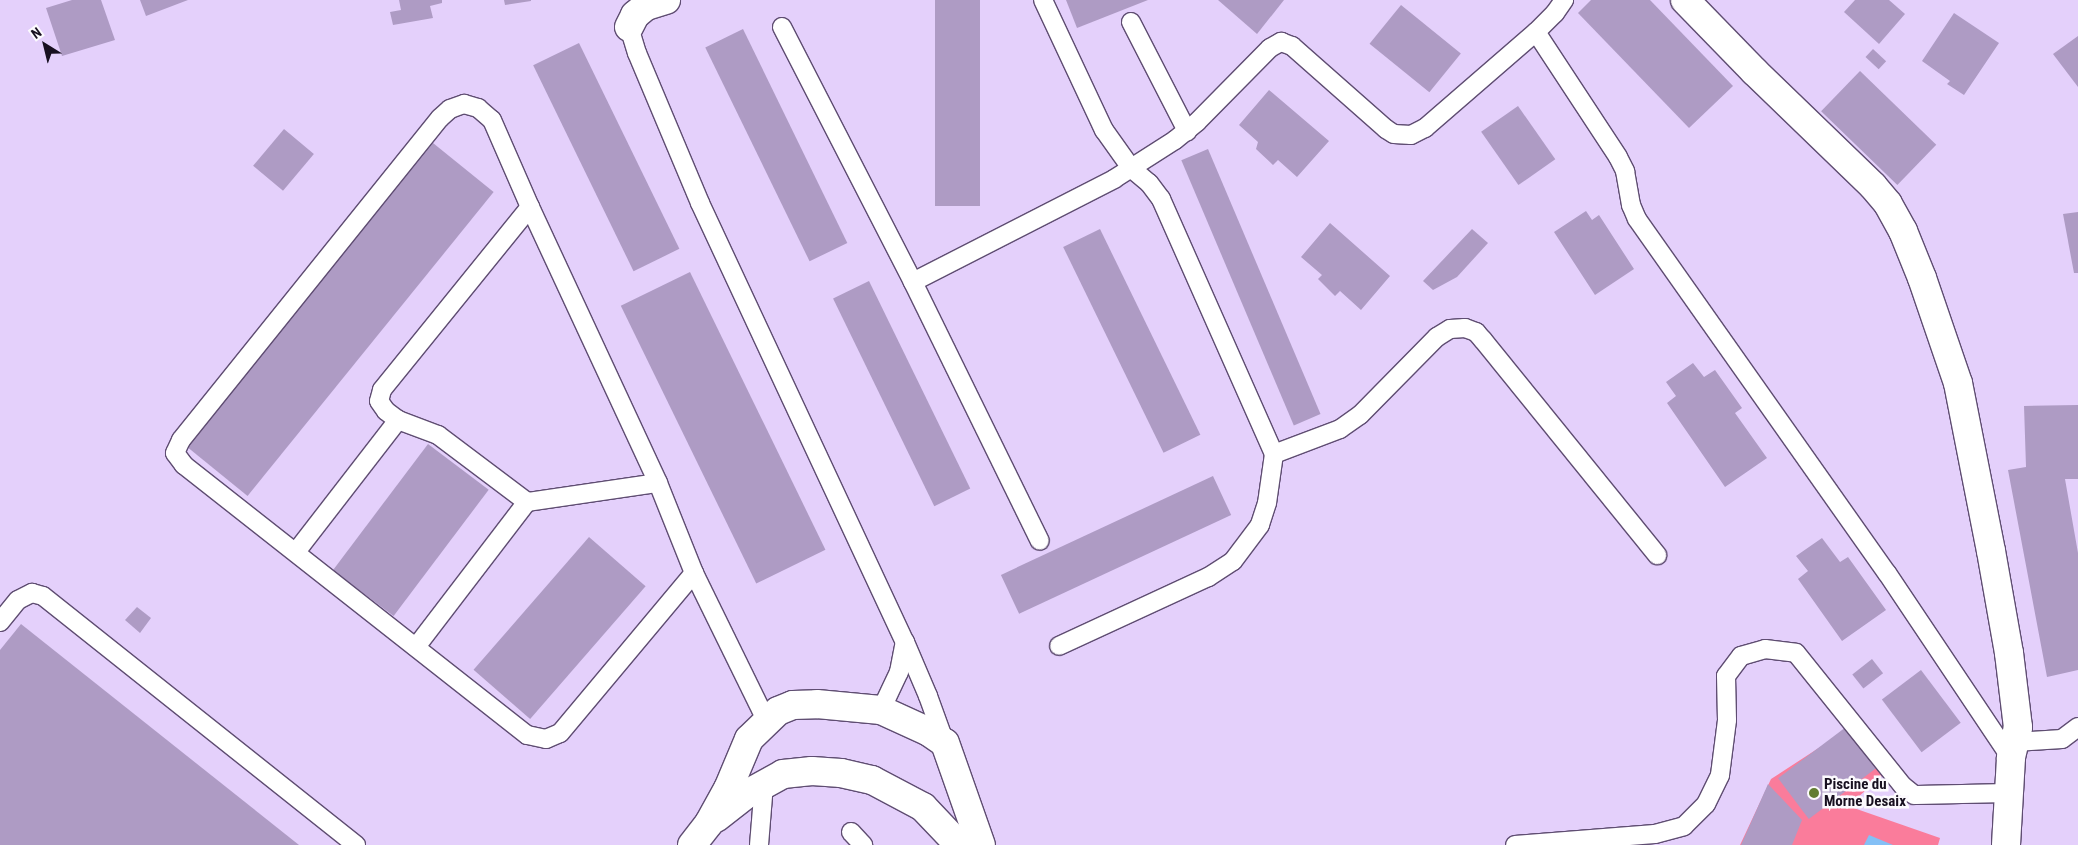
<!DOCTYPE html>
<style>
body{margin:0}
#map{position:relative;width:2078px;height:845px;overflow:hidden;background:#e4d0fb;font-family:"Roboto Condensed",sans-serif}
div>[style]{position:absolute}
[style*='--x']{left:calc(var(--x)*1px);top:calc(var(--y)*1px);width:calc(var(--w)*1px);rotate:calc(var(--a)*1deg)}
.green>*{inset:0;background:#fa7c9b}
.water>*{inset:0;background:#84c0f6}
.building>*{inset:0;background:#ae9bc4;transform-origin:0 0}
.roads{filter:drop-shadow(1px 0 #5f4d72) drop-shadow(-1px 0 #5f4d72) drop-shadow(0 1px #5f4d72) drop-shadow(0 -1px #5f4d72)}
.lane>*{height:18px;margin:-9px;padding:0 9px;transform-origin:9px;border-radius:9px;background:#fff}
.street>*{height:28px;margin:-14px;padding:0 14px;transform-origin:14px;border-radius:14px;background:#fff}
.dots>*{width:14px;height:14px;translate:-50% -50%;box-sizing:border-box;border:2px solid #fcfafe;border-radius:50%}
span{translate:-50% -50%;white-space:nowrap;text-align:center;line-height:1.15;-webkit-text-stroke:5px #fcfafe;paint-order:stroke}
.poi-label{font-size:15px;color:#181020;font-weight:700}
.left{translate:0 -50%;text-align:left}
.north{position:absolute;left:20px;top:20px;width:50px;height:50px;-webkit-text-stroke:4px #fcfafe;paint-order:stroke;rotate:324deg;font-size:14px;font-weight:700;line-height:20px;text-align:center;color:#181020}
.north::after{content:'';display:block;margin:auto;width:18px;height:22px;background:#181020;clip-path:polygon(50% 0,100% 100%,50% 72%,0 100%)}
</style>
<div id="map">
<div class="green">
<i style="clip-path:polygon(1851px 727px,1883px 775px,1848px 806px,1940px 838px,1938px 845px,1740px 845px,1771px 779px)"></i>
</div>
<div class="water">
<i style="clip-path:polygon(1869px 835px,1893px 845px,1864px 845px)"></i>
</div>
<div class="building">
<i style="clip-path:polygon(72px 0,101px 0,115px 40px,62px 56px,46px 8px)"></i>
<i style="clip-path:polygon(140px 0,188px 0,146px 16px)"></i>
<i style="clip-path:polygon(399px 0,442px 0,442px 3px,430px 6px,433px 18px,393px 25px,390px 12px,401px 10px)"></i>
<i style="clip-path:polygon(504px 0,531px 0,531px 1px,505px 5px)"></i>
<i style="left:935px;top:0;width:45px;height:206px"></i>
<i style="clip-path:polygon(1066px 0,1148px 0,1077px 28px)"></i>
<i style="clip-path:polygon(1218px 0,1284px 0,1257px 34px)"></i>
<i style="clip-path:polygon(1591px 0,1650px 0,1733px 86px,1689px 128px,1578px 13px)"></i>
<i style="clip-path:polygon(1855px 0,1889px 0,1905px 14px,1879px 44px,1844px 12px)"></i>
<i style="left:1401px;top:5px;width:77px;height:50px;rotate:39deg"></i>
<i style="clip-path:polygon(1954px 13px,1999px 43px,1964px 95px,1947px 84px,1950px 81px,1922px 61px)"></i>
<i style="left:743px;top:29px;width:238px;height:42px;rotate:64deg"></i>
<i style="clip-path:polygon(2078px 36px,2078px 87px,2053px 54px)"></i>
<i style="left:579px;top:43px;width:229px;height:51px;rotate:64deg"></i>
<i style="left:1873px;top:49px;width:18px;height:11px;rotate:43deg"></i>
<i style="left:1860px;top:71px;width:106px;height:56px;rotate:44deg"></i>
<i style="clip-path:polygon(1269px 90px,1329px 141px,1297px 177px,1278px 160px,1273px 165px,1256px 149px,1258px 142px,1239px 125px)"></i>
<i style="left:1518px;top:106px;width:65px;height:45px;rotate:55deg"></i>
<i style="left:284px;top:129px;width:39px;height:48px;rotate:40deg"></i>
<i style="left:433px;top:143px;width:78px;height:391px;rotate:39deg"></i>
<i style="left:1208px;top:149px;width:288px;height:29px;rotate:67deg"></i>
<i style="clip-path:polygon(1586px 211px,1592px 220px,1599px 215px,1634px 269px,1595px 295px,1554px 232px)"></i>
<i style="clip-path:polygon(2078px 212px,2078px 273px,2074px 273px,2063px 214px)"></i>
<i style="clip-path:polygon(1330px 223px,1390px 276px,1361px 310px,1340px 291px,1335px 296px,1318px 279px,1322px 275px,1301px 257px)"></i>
<i style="left:1100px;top:229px;width:229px;height:41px;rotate:64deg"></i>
<i style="clip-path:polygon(1472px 229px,1488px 243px,1457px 277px,1433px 290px,1423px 281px)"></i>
<i style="left:690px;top:272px;width:309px;height:77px;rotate:64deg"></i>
<i style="left:869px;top:281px;width:231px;height:40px;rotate:64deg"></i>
<i style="clip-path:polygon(1693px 363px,1704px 377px,1715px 370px,1742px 408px,1735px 413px,1767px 458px,1725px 487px,1667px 403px,1676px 396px,1666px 382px)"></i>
<i style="clip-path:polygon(2078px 405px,2078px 479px,2065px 479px,2078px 553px,2078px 670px,2047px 677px,2008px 470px,2026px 467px,2024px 406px)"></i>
<i style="left:428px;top:444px;width:76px;height:158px;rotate:37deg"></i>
<i style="left:1213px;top:476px;width:43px;height:234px;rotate:65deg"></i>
<i style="left:589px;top:537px;width:75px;height:176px;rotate:41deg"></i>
<i style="clip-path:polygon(1822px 538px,1840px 562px,1848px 557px,1886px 610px,1842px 641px,1798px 579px,1808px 571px,1796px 556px)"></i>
<i style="clip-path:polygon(137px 607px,151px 618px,140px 633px,125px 620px)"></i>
<i style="clip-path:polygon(21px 624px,299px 845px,0 845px,0 650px)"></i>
<i style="left:1872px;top:659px;width:18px;height:25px;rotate:52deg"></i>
<i style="left:1921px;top:670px;width:66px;height:49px;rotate:53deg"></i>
<i style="left:1846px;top:727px;width:51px;height:85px;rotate:53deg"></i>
<i style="clip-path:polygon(1768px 784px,1802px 820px,1792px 845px,1741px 845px)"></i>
</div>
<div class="roads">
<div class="lane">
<i style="--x:1043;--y:0;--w:144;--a:64.9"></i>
<i style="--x:1104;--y:130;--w:47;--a:54.6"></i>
<i style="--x:1131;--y:168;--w:23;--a:40"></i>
<i style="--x:1149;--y:183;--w:20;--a:53"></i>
<i style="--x:1161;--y:199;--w:279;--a:66.1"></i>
<i style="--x:1274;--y:454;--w:49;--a:98.1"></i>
<i style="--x:1267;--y:503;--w:23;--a:108"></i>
<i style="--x:1260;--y:525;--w:45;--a:126.9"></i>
<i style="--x:1233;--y:561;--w:30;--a:147"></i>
<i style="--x:1208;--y:577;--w:164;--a:155.2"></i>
<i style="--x:1131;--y:22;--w:123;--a:62.8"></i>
<i style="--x:629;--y:27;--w:27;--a:73"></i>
<i style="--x:637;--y:53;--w:163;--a:67.2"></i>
<i style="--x:700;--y:203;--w:485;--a:65"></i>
<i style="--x:905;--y:642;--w:59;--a:66.9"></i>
<i style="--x:928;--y:696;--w:50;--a:70.1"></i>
<i style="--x:782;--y:27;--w:287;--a:62.8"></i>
<i style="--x:913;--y:282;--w:288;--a:63.9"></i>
<i style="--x:1536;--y:32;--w:149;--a:56.7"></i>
<i style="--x:1618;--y:157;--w:16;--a:63"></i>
<i style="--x:1625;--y:171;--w:35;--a:80"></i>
<i style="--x:1631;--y:205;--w:15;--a:67"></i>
<i style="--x:1637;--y:219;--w:433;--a:54.8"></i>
<i style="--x:1887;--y:573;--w:223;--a:56.2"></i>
<i style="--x:530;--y:207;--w:235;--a:129"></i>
<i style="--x:382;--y:390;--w:11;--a:105"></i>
<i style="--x:379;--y:401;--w:12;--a:55"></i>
<i style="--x:386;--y:411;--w:15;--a:37"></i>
<i style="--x:398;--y:420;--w:43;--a:20.6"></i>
<i style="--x:438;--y:435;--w:111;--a:37"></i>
<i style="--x:527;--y:502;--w:132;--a:-8.3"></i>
<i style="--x:913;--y:282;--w:226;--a:-27.1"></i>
<i style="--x:1114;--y:179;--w:72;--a:-32.6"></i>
<i style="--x:1175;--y:140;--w:28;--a:-39"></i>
<i style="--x:1197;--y:122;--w:104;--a:-45.4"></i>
<i style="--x:1270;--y:48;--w:13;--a:-29"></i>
<i style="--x:1281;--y:42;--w:12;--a:20"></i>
<i style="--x:1292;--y:46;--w:125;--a:41.4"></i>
<i style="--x:1386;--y:129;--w:9;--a:32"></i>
<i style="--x:1394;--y:134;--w:17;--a:3"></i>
<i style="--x:1411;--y:135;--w:16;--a:-27"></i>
<i style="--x:1425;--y:128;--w:147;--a:-40.9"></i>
<i style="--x:1536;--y:32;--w:27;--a:-45"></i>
<i style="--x:1555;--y:13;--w:16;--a:-55"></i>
<i style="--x:1274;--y:454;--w:71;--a:-20.7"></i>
<i style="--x:1340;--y:429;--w:24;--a:-35"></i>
<i style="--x:1360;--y:415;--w:110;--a:-45.4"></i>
<i style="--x:1437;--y:337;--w:15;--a:-32"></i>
<i style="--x:1450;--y:329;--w:15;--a:-4"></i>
<i style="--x:1465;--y:328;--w:12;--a:20"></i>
<i style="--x:1476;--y:332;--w:11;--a:49"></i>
<i style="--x:1483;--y:340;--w:277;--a:51"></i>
<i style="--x:296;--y:552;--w:167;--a:-52.3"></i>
<i style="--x:694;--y:573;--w:209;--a:129.9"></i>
<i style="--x:560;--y:733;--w:15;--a:157"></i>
<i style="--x:546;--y:739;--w:19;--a:-168"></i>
<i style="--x:527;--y:735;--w:437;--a:-141.8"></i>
<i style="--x:184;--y:465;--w:15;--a:-127"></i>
<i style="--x:175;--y:453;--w:14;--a:-65"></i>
<i style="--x:181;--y:440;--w:413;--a:-51.2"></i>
<i style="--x:440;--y:118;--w:13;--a:-42"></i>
<i style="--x:450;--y:109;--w:15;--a:-20"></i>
<i style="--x:464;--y:104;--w:15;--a:16"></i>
<i style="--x:478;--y:108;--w:18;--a:41"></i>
<i style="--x:492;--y:120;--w:95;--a:66.4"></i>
<i style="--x:530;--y:207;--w:304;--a:65.1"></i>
<i style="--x:658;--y:483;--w:97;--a:68.2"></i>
<i style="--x:694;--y:573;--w:164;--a:63.9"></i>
<i style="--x:0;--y:622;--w:28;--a:-51"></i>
<i style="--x:18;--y:600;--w:16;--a:-27"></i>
<i style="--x:32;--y:593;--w:11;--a:15"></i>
<i style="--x:43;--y:596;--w:400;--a:38.5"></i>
<i style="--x:416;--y:647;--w:183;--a:-52.6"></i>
<i style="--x:881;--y:710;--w:42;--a:-64.7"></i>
<i style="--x:899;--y:672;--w:31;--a:-79"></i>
<i style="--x:2015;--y:742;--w:47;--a:-3.7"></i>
<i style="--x:2062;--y:739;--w:20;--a:-37"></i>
<i style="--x:851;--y:832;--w:18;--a:47"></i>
<i style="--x:759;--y:845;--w:61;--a:-85.3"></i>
<i style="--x:1515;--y:845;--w:140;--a:-4.5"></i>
<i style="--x:1655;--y:834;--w:30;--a:-15"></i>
<i style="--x:1684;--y:826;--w:31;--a:-45"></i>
<i style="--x:1706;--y:804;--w:32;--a:-64"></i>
<i style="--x:1720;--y:775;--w:55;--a:-82.7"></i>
<i style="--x:1727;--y:720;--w:44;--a:-91.3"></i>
<i style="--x:1726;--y:676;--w:25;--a:-53"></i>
<i style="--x:1741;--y:656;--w:25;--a:-16"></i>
<i style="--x:1765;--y:649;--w:31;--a:7"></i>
<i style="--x:1796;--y:653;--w:171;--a:51.2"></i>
<i style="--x:1903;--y:786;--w:14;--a:39"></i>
<i style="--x:1914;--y:795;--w:96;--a:-1.2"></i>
</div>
<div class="street">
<i style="--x:1685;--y:0;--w:99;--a:45.8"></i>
<i style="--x:1754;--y:71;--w:165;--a:44"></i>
<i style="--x:1873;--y:186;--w:23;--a:50"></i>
<i style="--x:1888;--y:204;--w:31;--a:61"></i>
<i style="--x:1903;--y:231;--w:51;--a:68"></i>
<i style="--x:1922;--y:278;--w:111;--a:71.1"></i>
<i style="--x:1958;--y:383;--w:171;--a:78.9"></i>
<i style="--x:1991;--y:551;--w:104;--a:80"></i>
<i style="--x:2009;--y:653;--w:75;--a:83.1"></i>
<i style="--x:2018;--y:727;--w:32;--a:103"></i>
<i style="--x:2011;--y:758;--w:87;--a:93.3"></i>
<i style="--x:629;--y:27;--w:13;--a:-63"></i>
<i style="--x:635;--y:15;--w:14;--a:-39"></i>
<i style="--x:646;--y:6;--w:21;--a:-17"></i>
<i style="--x:716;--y:818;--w:37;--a:-38"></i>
<i style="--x:745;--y:795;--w:43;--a:-28.9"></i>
<i style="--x:783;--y:774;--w:29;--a:-6"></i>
<i style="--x:812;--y:771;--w:29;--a:4"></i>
<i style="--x:841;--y:773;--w:32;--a:13"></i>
<i style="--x:872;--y:780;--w:58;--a:27.9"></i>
<i style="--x:923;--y:807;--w:52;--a:46.5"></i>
<i style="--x:692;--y:845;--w:28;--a:-52"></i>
<i style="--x:709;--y:823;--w:39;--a:-61"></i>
<i style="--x:728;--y:789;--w:54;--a:-67.2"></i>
<i style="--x:749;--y:739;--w:40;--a:-44"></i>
<i style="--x:778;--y:711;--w:16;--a:-22"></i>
<i style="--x:793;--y:705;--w:24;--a:-2"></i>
<i style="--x:817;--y:704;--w:64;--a:5.4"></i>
<i style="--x:881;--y:710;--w:53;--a:24.6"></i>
<i style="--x:929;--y:732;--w:19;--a:35"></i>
<i style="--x:945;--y:743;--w:108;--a:70.6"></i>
</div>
</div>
<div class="dots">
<i style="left:1814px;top:793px;background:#627d31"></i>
</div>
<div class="poi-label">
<span class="left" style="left:1824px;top:793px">Piscine du<br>Morne Desaix</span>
</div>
<div class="north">N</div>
</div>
